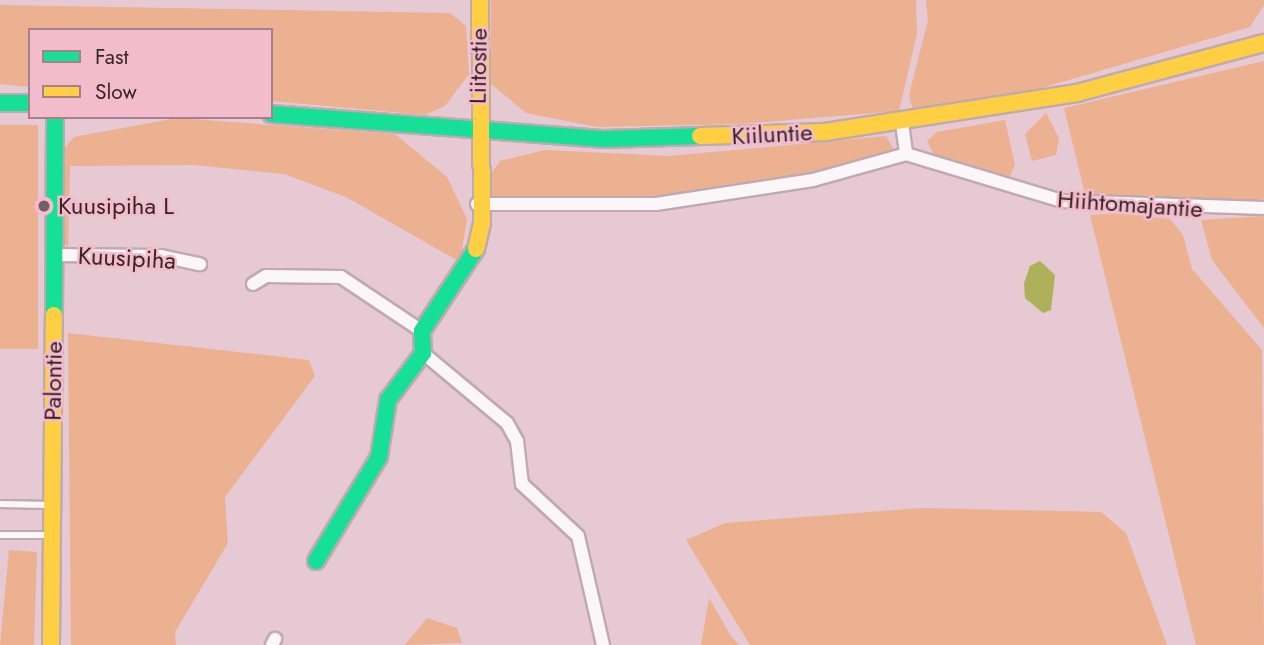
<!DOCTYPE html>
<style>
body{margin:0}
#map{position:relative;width:1264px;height:645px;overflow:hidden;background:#e6c9d2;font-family:Jost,sans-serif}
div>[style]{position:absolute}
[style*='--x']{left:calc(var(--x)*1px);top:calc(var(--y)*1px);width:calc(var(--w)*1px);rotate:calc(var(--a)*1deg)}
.green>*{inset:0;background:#ebb190;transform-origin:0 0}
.water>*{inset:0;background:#adb25a}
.roads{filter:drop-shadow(2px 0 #c0a9b0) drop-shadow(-2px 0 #c0a9b0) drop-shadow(0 2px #c0a9b0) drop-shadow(0 -2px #c0a9b0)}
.lane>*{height:6px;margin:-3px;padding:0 3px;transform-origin:3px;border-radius:3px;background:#fbf7f8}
.street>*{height:12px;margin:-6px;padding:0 6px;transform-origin:6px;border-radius:6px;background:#fbf7f8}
.fast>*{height:16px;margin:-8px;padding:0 8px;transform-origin:8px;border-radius:8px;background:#16e098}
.slow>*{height:16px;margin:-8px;padding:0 8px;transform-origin:8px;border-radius:8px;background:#ffcf43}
.dots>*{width:19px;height:19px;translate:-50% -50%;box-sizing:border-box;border:4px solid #f3bccd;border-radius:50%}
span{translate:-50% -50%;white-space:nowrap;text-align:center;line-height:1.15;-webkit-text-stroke:5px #f3bccd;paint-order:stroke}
.street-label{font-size:24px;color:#38232a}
.poi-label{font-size:24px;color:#38232a}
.left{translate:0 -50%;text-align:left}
.legend{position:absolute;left:28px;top:28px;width:245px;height:91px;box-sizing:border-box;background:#f3bccd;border:2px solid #a87f8c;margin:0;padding:9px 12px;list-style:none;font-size:21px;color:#38232a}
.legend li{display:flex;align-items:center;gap:14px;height:35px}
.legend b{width:35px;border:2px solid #a87f8c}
</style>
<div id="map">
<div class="green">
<i style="clip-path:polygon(491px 0,916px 0,917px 34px,899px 111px,739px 124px,597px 127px,526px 113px,490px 83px)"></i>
<i style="clip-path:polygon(926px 0,1264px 0,1264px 5px,1250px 27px,1038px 89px,913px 110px,909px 95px,928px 20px)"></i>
<i style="clip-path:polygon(0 5px,450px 13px,466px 26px,469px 74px,445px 106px,425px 115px,271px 101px,271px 30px,30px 30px,30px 87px,0 84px)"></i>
<i style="clip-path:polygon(1264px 61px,1264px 199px,1215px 204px,1085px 194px,1064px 108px)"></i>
<i style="clip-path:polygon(1046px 113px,1059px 138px,1056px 155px,1032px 161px,1025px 134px)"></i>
<i style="clip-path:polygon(177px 118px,395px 134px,447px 177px,467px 219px,460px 262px,346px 197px,284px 174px,194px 165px,70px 166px,68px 248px,62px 240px,64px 149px,74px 137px)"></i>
<i style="clip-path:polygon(1005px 120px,1015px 165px,1010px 176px,955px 164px,933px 153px,927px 141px,937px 132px)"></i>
<i style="left:38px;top:125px;width:224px;height:38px;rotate:90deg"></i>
<i style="clip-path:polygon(886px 136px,894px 150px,887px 155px,815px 175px,690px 195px,496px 199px,487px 194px,487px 180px,500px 161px,545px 150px,669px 156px)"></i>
<i style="clip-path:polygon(1119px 213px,1170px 219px,1183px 235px,1192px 269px,1262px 350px,1264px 645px,1196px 645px,1090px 215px)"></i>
<i style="clip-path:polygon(1264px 216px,1264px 328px,1212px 260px,1201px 220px)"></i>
<i style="clip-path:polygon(68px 333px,309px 360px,315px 376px,225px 497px,228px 543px,175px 632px,176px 645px,71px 645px)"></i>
<i style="clip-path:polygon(922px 508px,1101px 512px,1126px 533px,1167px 645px,750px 645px,686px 540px,725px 523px)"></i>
<i style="clip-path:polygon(9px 550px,37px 552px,34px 645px,0 645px)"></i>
<i style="clip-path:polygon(709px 598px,731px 636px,739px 645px,701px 645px)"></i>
<i style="clip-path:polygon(427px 618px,457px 628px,462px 643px,405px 645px)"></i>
</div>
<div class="water">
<i style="clip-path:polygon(1040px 261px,1055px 275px,1051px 310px,1043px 313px,1025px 298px,1024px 283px,1030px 266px)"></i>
</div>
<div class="roads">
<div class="lane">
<i style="--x:0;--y:504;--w:50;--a:1.1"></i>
<i style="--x:0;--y:535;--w:50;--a:0"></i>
</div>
<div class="street">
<i style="--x:902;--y:124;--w:30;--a:82"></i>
<i style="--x:906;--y:154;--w:163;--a:16.8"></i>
<i style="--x:1062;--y:201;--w:202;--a:2"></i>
<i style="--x:477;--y:204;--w:179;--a:0"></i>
<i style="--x:656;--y:204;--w:159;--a:-8.7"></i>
<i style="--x:813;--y:180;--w:97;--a:-15.6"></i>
<i style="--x:54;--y:255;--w:107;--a:0.5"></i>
<i style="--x:161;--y:256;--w:40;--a:12"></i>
<i style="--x:253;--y:284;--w:15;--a:-32"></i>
<i style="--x:266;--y:276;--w:75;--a:0.8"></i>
<i style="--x:341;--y:277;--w:97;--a:33.7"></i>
<i style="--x:423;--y:353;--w:109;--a:39.8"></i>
<i style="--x:507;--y:423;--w:21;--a:61"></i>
<i style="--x:517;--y:441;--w:43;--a:83.4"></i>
<i style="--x:522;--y:484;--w:76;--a:42.9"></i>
<i style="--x:578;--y:536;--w:112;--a:77.1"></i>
<i style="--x:272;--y:645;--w:7;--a:-63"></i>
</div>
<div class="fast">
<i style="--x:0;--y:103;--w:30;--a:0"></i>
<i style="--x:271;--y:114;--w:335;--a:4.3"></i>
<i style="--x:605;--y:139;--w:95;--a:-1.8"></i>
<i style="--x:54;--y:315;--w:198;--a:-89.7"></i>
<i style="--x:316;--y:561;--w:122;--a:-58.8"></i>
<i style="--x:379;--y:457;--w:58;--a:-81"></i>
<i style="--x:388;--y:400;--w:59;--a:-53.3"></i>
<i style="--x:423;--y:353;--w:22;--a:-93"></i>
<i style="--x:422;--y:331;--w:98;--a:-56.6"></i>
</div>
<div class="slow">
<i style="--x:700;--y:136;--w:125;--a:-1.8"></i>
<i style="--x:825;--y:132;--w:255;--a:-8.8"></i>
<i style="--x:1077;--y:93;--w:194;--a:-15"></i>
<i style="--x:476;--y:249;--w:27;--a:-77"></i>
<i style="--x:482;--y:223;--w:223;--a:-90.5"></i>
<i style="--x:51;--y:645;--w:330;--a:-89.5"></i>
</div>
</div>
<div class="dots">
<i style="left:44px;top:206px;background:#755d65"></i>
</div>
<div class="street-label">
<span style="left:478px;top:66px;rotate:-89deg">Liitostie</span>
<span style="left:772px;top:134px;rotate:-3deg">Kiiluntie</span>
<span style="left:1130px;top:204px;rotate:4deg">Hiihtomajantie</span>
<span style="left:127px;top:258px;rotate:3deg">Kuusipiha</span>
<span style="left:53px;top:381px;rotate:-89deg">Palontie</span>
</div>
<div class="poi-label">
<span class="left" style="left:58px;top:206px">Kuusipiha L</span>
</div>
<ul class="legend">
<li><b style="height:9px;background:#16e098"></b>Fast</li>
<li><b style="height:9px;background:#ffcf43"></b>Slow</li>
</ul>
</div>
